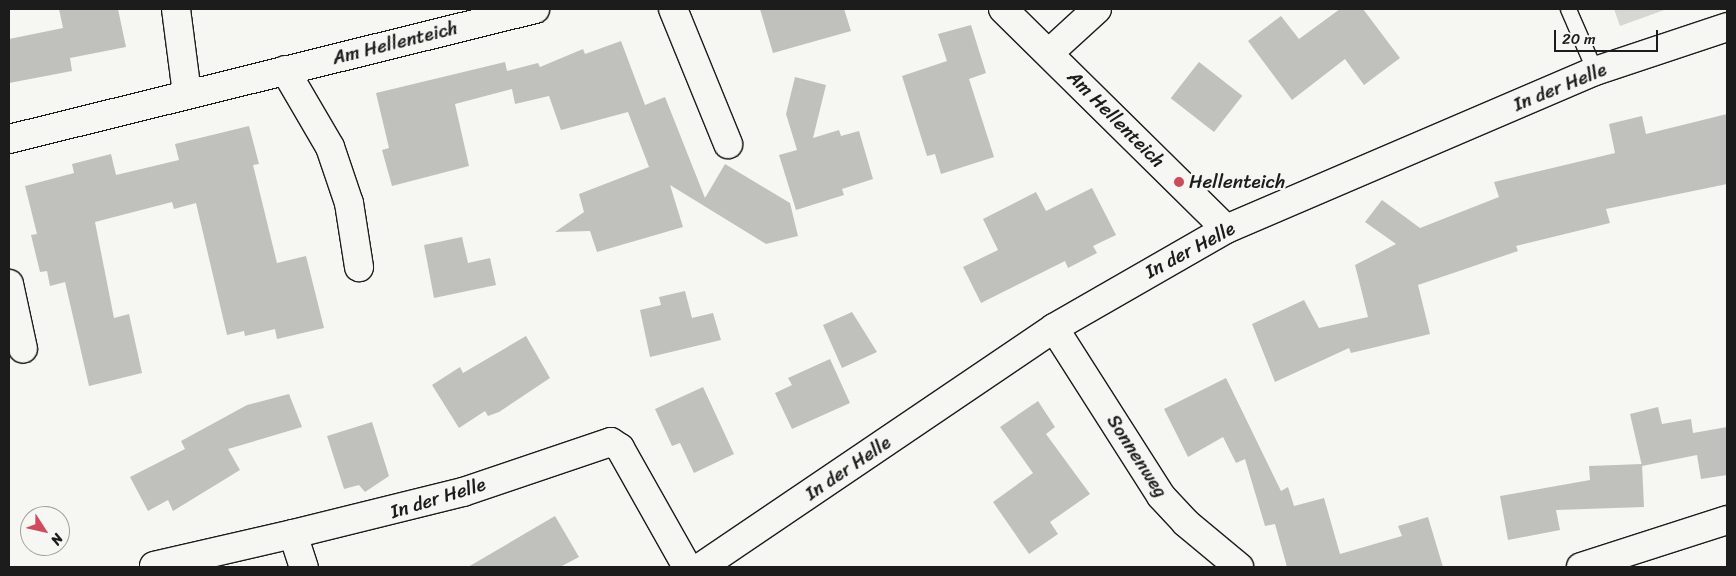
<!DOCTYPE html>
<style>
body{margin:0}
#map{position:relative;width:1736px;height:576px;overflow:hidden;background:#f6f6f2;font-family:Sriracha,sans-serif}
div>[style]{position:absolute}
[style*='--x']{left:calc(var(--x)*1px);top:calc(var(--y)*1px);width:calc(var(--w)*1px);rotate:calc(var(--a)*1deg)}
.green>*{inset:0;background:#d6d6d2}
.building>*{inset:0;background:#c0c0bd;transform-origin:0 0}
.roads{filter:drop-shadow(1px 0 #1c1c1c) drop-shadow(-1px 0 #1c1c1c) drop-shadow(0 1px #1c1c1c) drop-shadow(0 -1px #1c1c1c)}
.service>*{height:15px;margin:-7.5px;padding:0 7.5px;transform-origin:7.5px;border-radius:7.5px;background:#f6f6f2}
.minor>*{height:28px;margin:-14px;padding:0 14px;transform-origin:14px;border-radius:14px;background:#f6f6f2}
.dots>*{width:14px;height:14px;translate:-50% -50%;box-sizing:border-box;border:2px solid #f6f6f2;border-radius:50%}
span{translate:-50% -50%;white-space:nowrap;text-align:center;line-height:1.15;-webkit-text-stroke:5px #f6f6f2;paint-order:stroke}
.street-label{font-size:19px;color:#1c1c1c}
.poi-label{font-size:19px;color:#1c1c1c}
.left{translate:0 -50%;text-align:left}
.frame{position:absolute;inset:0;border:10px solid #1c1c1c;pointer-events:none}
.north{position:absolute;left:20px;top:506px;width:50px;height:50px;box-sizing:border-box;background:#f6f6f2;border:1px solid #9f9f9c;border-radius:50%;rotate:125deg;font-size:14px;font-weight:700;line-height:20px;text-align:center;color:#1c1c1c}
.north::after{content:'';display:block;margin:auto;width:18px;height:22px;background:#d1495b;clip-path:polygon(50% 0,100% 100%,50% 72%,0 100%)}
.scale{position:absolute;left:1554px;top:30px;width:104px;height:22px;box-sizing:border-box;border:2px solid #1c1c1c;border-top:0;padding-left:6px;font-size:15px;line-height:18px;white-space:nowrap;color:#1c1c1c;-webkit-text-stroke:4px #f6f6f2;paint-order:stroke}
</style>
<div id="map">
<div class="green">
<i style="clip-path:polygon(1614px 9px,1667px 9px,1620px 26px)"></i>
</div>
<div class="building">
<i style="clip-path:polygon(59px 9px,118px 9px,126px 47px,70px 58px,72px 71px,9px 83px,9px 39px,63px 28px)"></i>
<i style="clip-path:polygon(760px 9px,844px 9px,851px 31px,773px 53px)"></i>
<i style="clip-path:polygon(1340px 9px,1363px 9px,1400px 58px,1364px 85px,1345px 59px,1292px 100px,1248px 41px,1281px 16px,1299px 39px)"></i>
<i style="clip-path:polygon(971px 25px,986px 73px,969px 79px,994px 157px,941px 174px,935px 154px,927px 156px,902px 76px,947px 61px,938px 34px)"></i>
<i style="clip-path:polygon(621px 41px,645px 105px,665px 97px,705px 198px,725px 164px,790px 203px,798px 236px,766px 244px,670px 185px,683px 227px,597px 252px,590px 231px,555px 232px,584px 212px,579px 194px,649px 167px,628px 112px,561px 130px,549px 96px,515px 104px,512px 89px,455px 104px,469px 166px,392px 186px,382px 150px,389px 148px,376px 93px,505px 62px,507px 71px,538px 63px,540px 67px,583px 49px,585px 54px)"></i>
<i style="left:1199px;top:62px;width:55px;height:46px;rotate:38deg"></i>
<i style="clip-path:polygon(795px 77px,826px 85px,813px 138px,839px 130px,841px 136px,859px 131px,873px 179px,842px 189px,844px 195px,796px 210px,779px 155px,797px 150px,786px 114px)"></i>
<i style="clip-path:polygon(1727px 114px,1727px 184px,1606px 209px,1610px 223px,1516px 246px,1518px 251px,1418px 285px,1430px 334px,1351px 353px,1349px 348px,1275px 382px,1252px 324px,1304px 300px,1319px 328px,1368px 317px,1355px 265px,1396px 244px,1365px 222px,1382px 200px,1420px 228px,1499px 197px,1494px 182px,1615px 153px,1609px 124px,1642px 116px,1646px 134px)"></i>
<i style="clip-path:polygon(249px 126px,259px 164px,253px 165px,277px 263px,306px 256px,324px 328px,277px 339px,275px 329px,245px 336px,244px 331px,227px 335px,196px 203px,174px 209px,172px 202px,95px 222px,114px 318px,129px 314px,142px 373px,89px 386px,65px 282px,50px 286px,47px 271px,40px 272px,31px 235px,37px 234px,25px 186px,74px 173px,72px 164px,111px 154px,116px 175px,179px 160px,175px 144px)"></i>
<i style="clip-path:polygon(1092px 188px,1116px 235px,1093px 246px,1097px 253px,1068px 268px,1065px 261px,981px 303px,963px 267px,998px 250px,983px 219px,1036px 192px,1046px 211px)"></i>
<i style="clip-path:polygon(462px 237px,468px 263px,490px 258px,496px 285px,434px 298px,424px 245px)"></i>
<i style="clip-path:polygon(685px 291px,692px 318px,713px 313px,721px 340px,650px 357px,640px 310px,661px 305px,659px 297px)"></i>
<i style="clip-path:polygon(852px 312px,877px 352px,842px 368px,823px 325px)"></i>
<i style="clip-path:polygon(526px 336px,550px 378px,499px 412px,488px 416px,485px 411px,459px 428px,432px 385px,460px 367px,463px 373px)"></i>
<i style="clip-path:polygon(830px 359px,850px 403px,792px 429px,775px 393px,792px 385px,788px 378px)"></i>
<i style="clip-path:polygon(1226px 378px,1281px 491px,1288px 487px,1294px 506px,1324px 498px,1340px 554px,1402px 536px,1398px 526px,1428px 517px,1443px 567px,1287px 567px,1275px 524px,1265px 526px,1245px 459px,1236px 463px,1223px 437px,1188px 457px,1164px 409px)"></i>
<i style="clip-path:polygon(703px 387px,734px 454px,694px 473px,680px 443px,672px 446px,655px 409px)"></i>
<i style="clip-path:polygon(289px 394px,302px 427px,228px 449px,240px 470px,173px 511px,168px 500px,148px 511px,130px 477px,185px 449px,181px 441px,247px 405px)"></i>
<i style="clip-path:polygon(1038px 401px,1055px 427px,1046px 434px,1090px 494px,1050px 522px,1058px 534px,1029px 554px,993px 502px,1033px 473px,1000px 427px)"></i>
<i style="clip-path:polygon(1658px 407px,1662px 424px,1691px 419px,1693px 433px,1727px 427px,1727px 475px,1701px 479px,1697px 455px,1642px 466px,1630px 414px)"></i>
<i style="clip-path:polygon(372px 422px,389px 476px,365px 492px,359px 485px,344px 489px,327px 436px)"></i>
<i style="clip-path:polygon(1642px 464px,1644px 507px,1556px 510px,1560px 530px,1508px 540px,1500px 496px,1590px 480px,1589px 466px)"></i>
<i style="clip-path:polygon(555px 516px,579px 557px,560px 567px,468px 567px)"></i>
</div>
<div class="roads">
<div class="service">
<i style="--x:1568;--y:9;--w:68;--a:66.5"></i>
</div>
<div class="minor">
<i style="--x:176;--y:9;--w:86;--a:82.6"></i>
<i style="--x:673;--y:9;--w:146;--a:67.8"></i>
<i style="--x:1003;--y:9;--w:313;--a:44.6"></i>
<i style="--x:1049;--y:53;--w:65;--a:-42.5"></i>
<i style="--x:285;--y:70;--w:89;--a:59.7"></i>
<i style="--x:330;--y:147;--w:59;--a:71.3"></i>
<i style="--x:349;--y:203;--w:65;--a:81.1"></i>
<i style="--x:9;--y:139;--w:542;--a:-13.88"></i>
<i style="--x:9;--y:284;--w:66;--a:77.8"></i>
<i style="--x:1054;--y:328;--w:199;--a:57.5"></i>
<i style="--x:1161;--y:496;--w:37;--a:47"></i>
<i style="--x:1186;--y:523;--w:69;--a:39.7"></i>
<i style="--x:293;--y:534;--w:175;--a:-13.9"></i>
<i style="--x:463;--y:492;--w:156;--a:-18.7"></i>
<i style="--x:611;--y:442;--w:11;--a:34"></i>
<i style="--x:620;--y:448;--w:137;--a:60.6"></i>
<i style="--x:154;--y:566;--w:143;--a:-13"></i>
<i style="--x:293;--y:534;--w:35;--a:72"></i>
<i style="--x:701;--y:567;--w:426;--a:-34.1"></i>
<i style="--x:1054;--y:328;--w:198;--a:-29.9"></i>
<i style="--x:1226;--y:229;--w:401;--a:-23.2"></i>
<i style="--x:1595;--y:71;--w:139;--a:-18.4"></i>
<i style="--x:1581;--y:567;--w:153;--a:-17.8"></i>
</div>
</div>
<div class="dots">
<i style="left:1179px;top:182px;background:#d1495b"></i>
</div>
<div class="street-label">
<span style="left:395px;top:43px;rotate:-14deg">Am Hellenteich</span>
<span style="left:1560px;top:87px;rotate:-22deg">In der Helle</span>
<span style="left:1116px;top:119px;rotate:45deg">Am Hellenteich</span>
<span style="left:1190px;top:250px;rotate:-28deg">In der Helle</span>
<span style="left:1137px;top:456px;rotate:57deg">Sonnenweg</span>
<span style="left:848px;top:468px;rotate:-34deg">In der Helle</span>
<span style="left:438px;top:498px;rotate:-17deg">In der Helle</span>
</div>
<div class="poi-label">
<span class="left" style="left:1189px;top:182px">Hellenteich</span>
</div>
<div class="frame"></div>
<div class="north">N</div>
<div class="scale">20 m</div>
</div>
